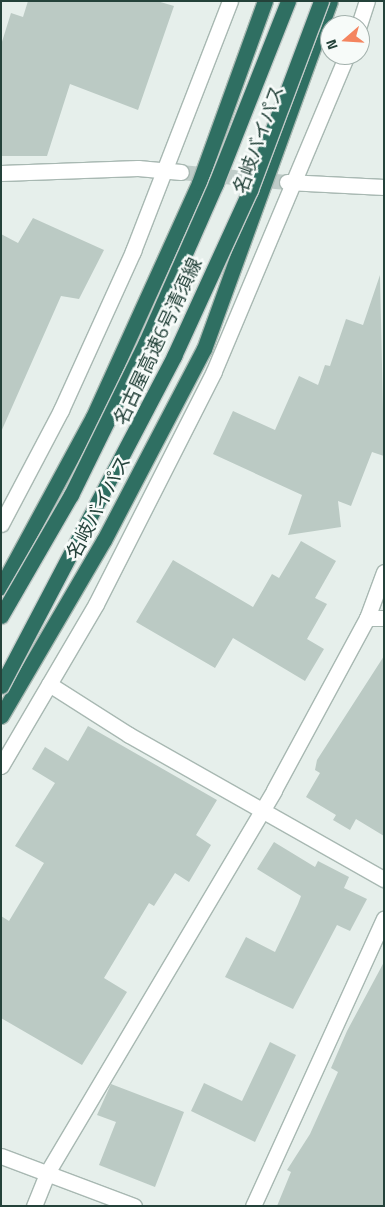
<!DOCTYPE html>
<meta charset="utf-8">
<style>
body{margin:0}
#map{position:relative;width:385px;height:1207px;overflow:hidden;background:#e6efeb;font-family:"Titillium Web","Noto Sans JP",sans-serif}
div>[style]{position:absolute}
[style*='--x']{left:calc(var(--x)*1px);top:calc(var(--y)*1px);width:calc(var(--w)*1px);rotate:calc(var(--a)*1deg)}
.building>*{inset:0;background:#bbcac4}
.street-tunnel>*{height:15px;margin-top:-7.5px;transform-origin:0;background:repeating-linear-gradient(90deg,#bfccc8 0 15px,transparent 0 23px)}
.roads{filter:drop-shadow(1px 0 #a8b8b2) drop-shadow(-1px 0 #a8b8b2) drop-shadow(0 1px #a8b8b2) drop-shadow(0 -1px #a8b8b2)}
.street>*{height:15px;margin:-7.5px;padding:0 7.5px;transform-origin:7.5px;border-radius:7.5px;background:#fff}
.secondary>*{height:15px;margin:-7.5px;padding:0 7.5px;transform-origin:7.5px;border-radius:7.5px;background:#fff}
.highway>*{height:15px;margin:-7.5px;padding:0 7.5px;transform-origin:7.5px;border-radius:7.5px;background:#2f6f62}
.bridges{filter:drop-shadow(1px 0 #c2cac8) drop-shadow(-1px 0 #c2cac8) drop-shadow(0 1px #c2cac8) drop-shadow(0 -1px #c2cac8)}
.highway-bridge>*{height:15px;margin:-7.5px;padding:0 7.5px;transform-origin:7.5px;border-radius:7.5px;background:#2f6f62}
span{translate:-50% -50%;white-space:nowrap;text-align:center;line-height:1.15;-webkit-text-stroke:5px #f7fbf9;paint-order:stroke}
.street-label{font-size:19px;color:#24423a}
.frame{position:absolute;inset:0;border:2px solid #24423a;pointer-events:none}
.north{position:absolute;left:320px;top:15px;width:50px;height:50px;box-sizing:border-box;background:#f7fbf9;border:1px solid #a3b1ad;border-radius:50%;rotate:251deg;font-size:14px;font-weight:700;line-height:20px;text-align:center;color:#24423a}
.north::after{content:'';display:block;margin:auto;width:18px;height:22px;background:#f4845f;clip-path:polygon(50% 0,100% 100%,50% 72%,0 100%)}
</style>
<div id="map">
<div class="building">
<i style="clip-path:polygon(28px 1px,157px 1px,174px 6px,138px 110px,70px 84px,47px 156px,1px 156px,1px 45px,11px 13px,23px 17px)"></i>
<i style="clip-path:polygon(33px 218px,104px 250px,79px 299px,61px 296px,1px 432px,1px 234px,18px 243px)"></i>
<i style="clip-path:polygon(380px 275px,384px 456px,372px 452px,351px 506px,338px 501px,341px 527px,288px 535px,302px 495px,213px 454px,233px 411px,275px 430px,299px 376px,318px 385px,325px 365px,330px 366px,346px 319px,363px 325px)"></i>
<i style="clip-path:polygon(301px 541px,336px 561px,315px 598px,327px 604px,307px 639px,324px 649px,305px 681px,233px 638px,215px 668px,136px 622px,173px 560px,253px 607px,272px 574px,279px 578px)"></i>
<i style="clip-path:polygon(384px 656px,384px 836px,356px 819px,350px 830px,333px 820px,336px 815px,306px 797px,320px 773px,315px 770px,317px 760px)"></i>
<i style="clip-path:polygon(88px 726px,217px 800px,196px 835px,211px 845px,189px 882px,175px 873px,154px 906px,149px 903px,104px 978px,127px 992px,82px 1065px,1px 1018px,1px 916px,9px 921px,44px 863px,15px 846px,55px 783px,32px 769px,45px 747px,68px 761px)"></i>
<i style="clip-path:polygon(274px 842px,315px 867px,318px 861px,349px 877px,344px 888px,367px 899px,350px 931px,337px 925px,293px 1009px,225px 977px,246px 937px,275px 952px,298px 904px,301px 896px,257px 869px)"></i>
<i style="clip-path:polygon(384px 962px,384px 1206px,277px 1206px,291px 1172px,287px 1170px,310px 1134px,338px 1072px,331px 1068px,347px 1031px)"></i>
<i style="clip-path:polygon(270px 1042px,296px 1055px,255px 1142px,191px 1111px,204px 1083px,242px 1101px)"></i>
<i style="clip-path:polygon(111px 1084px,184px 1112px,155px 1187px,99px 1165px,116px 1122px,97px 1115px)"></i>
</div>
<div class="street-tunnel">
<i style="--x:181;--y:172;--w:106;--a:5.4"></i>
</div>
<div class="roads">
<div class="street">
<i style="--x:359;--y:25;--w:25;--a:-72"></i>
<i style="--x:1;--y:173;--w:137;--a:-2.1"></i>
<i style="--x:138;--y:168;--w:43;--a:5.3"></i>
<i style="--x:287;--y:182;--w:97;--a:3"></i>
<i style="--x:1;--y:524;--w:129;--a:-62.2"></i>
<i style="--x:61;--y:410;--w:175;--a:-65.6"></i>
<i style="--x:133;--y:251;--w:268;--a:-68.8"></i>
<i style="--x:367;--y:618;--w:17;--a:0"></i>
<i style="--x:49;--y:684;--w:95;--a:32.5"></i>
<i style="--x:129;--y:735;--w:293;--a:29.5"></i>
<i style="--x:1;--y:766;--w:188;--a:-59.6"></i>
<i style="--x:96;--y:604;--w:261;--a:-63.1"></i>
<i style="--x:214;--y:371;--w:343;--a:-67.2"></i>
<i style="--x:34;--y:1206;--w:35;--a:-68"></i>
<i style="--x:47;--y:1173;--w:445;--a:-59.3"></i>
<i style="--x:274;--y:790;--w:196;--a:-61.6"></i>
<i style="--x:367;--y:618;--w:49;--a:-69.7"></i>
<i style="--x:253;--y:1206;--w:316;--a:-65.5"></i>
</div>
<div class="secondary">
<i style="--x:1;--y:1156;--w:142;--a:20.6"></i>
</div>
<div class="highway">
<i style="--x:1;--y:587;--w:193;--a:-61.6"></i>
<i style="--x:93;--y:417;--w:257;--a:-65.6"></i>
<i style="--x:199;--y:183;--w:194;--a:-70.1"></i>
<i style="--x:1;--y:716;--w:204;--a:-59.7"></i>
<i style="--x:104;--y:540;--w:216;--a:-62.4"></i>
<i style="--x:204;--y:349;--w:370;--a:-70.1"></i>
</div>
</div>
<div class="bridges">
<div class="highway-bridge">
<i style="--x:1;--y:616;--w:140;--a:-60"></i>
<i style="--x:71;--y:495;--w:170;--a:-63.9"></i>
<i style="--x:146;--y:342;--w:174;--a:-66.2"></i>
<i style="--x:216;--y:183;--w:196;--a:-68.4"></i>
<i style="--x:1;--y:686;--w:373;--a:-62.3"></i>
<i style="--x:174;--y:356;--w:183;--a:-65.4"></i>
<i style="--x:250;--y:190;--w:202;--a:-69.4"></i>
</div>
</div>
<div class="street-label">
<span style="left:258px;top:139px;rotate:-70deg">名岐バイパス</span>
<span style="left:157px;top:341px;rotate:-65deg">名古屋高速6号清須線</span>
<span style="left:98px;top:507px;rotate:-62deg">名岐バイパス</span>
</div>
<div class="frame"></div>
<div class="north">N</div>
</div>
